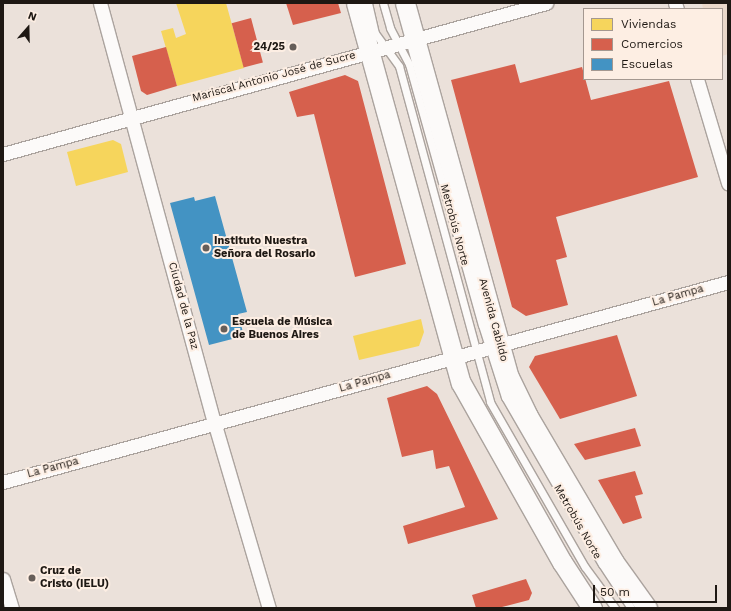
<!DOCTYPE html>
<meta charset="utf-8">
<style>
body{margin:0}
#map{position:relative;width:731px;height:611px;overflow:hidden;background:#ebe1da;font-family:"Work Sans",sans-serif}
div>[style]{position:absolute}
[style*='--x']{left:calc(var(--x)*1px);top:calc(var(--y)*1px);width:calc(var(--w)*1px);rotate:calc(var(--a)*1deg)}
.built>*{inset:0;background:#ead8ca}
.homes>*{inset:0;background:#f6d55c}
.shops>*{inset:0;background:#d6604d;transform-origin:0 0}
.schools>*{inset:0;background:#4393c3}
.roads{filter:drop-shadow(1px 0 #aba39e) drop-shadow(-1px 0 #aba39e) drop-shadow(0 1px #aba39e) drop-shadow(0 -1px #aba39e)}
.lane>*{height:7px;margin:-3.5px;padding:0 3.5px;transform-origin:3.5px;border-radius:3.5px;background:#fcfaf9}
.street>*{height:13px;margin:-6.5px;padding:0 6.5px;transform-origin:6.5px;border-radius:6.5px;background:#fcfaf9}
.secondary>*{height:19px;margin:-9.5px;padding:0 9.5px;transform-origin:9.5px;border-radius:9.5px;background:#fcfaf9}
.dots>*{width:11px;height:11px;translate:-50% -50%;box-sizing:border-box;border:2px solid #fdeee3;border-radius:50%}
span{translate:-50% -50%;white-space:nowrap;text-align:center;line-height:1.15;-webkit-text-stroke:4px #fdeee3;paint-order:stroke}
.poi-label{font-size:11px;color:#1e1813;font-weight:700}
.right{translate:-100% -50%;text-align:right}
.left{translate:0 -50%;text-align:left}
.street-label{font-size:11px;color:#1e1813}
.frame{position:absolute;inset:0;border:4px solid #1e1813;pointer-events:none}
.legend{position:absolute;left:583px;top:8px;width:140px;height:72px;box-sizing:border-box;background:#fdeee3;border:1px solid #a49890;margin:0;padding:5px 7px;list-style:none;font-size:12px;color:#1e1813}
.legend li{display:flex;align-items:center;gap:8px;height:20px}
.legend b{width:20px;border:1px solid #a49890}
.north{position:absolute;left:8px;top:8px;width:40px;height:40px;-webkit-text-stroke:3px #fdeee3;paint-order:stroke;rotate:20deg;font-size:11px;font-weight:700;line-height:16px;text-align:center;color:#1e1813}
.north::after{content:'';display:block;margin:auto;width:14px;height:18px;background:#1e1813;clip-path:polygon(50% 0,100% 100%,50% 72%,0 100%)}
.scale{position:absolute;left:593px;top:585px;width:124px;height:18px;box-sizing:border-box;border:2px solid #1e1813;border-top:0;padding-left:5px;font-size:12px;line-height:14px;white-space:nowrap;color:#1e1813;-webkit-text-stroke:3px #fdeee3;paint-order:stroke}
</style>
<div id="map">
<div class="built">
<i style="clip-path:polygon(702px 3px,728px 3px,728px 54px,722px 56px,722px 9px,703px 9px)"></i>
</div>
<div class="homes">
<i style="clip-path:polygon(176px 3px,226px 3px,244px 68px,177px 86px,161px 31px,173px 28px,176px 38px,186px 34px)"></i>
<i style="clip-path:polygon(113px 140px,121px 144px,128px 172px,76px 186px,67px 152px)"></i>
<i style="clip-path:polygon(421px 319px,424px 332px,419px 346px,359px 360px,353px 336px)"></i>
</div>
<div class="shops">
<i style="clip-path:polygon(286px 3px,338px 3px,341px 13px,293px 25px)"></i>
<i style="left:251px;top:18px;width:46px;height:20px;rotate:75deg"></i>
<i style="clip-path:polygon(166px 47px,177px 86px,147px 95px,141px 91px,132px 56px)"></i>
<i style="clip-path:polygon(515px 64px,520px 83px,582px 67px,591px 100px,669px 81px,698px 177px,556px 217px,567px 257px,556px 260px,568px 305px,526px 316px,512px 307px,451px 80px)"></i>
<i style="clip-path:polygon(345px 75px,358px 81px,406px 264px,355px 277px,314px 114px,297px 117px,289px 92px)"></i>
<i style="clip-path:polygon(617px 335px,637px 396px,560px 419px,529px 367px,535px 356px)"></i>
<i style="clip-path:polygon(427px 386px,437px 394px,498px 519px,408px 544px,403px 526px,465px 507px,449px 466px,436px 469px,433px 450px,402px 457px,387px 398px)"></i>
<i style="clip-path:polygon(635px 428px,641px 446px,585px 460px,574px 444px)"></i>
<i style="clip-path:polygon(635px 471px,643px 494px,635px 496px,642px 518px,623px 524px,598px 480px)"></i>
<i style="clip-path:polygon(526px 579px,532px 593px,529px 600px,498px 608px,476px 608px,472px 595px)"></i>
</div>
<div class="schools">
<i style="clip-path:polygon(215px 196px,247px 312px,238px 314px,244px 336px,209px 345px,170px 203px,194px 197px,195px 201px)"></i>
</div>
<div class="roads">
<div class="lane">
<i style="--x:368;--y:3;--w:31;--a:77"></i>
<i style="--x:375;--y:33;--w:41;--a:54"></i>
<i style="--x:399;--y:66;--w:348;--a:74.8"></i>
<i style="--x:490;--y:402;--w:190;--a:60.1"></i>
<i style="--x:585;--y:567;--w:51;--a:53.8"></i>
<i style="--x:383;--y:3;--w:26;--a:74"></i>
<i style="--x:390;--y:28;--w:41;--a:62.2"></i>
<i style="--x:409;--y:64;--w:271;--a:74.4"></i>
<i style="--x:482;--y:325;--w:76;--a:72.3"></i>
<i style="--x:505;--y:397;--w:193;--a:59.9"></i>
<i style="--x:602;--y:564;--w:53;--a:56.6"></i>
</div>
<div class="street">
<i style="--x:100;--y:3;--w:437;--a:74.8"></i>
<i style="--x:215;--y:425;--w:191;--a:73.6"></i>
<i style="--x:675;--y:3;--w:6;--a:72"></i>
<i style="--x:697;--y:79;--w:109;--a:73.4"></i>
<i style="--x:3;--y:154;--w:564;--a:-15.54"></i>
<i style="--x:3;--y:482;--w:752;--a:-15.42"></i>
<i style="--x:3;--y:579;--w:30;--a:73"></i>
</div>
<div class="secondary">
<i style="--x:356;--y:3;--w:394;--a:74.6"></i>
<i style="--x:461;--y:383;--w:206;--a:60.6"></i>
<i style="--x:562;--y:562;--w:55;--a:56.9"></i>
<i style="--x:405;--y:3;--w:388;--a:74.5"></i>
<i style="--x:509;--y:377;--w:43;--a:64"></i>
<i style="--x:528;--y:416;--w:169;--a:59.5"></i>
<i style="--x:614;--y:562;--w:57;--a:54.3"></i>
</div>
</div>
<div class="dots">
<i style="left:293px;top:47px;background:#665e59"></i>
<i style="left:206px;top:248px;background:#665e59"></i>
<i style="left:224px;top:329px;background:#665e59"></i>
<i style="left:32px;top:578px;background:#665e59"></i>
</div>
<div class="poi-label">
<span class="right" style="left:285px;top:47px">24/25</span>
<span class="left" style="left:214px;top:248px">Instituto Nuestra<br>Señora del Rosario</span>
<span class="left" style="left:232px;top:329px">Escuela de Música<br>de Buenos Aires</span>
<span class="left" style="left:40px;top:578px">Cruz de<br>Cristo (IELU)</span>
</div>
<div class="street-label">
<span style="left:274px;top:77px;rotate:-15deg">Mariscal Antonio José de Sucre</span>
<span style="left:454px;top:225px;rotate:75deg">Metrobús Norte</span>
<span style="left:678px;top:296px;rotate:-16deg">La Pampa</span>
<span style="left:183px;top:306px;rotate:75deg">Ciudad de la Paz</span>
<span style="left:493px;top:320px;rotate:75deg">Avenida Cabildo</span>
<span style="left:365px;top:382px;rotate:-16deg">La Pampa</span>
<span style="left:53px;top:468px;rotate:-15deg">La Pampa</span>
<span style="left:577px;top:522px;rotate:60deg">Metrobús Norte</span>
</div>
<div class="frame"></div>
<ul class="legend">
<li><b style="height:11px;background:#f6d55c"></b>Viviendas</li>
<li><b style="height:11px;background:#d6604d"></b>Comercios</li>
<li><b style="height:11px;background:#4393c3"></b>Escuelas</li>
</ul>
<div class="north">N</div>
<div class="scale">50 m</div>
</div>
